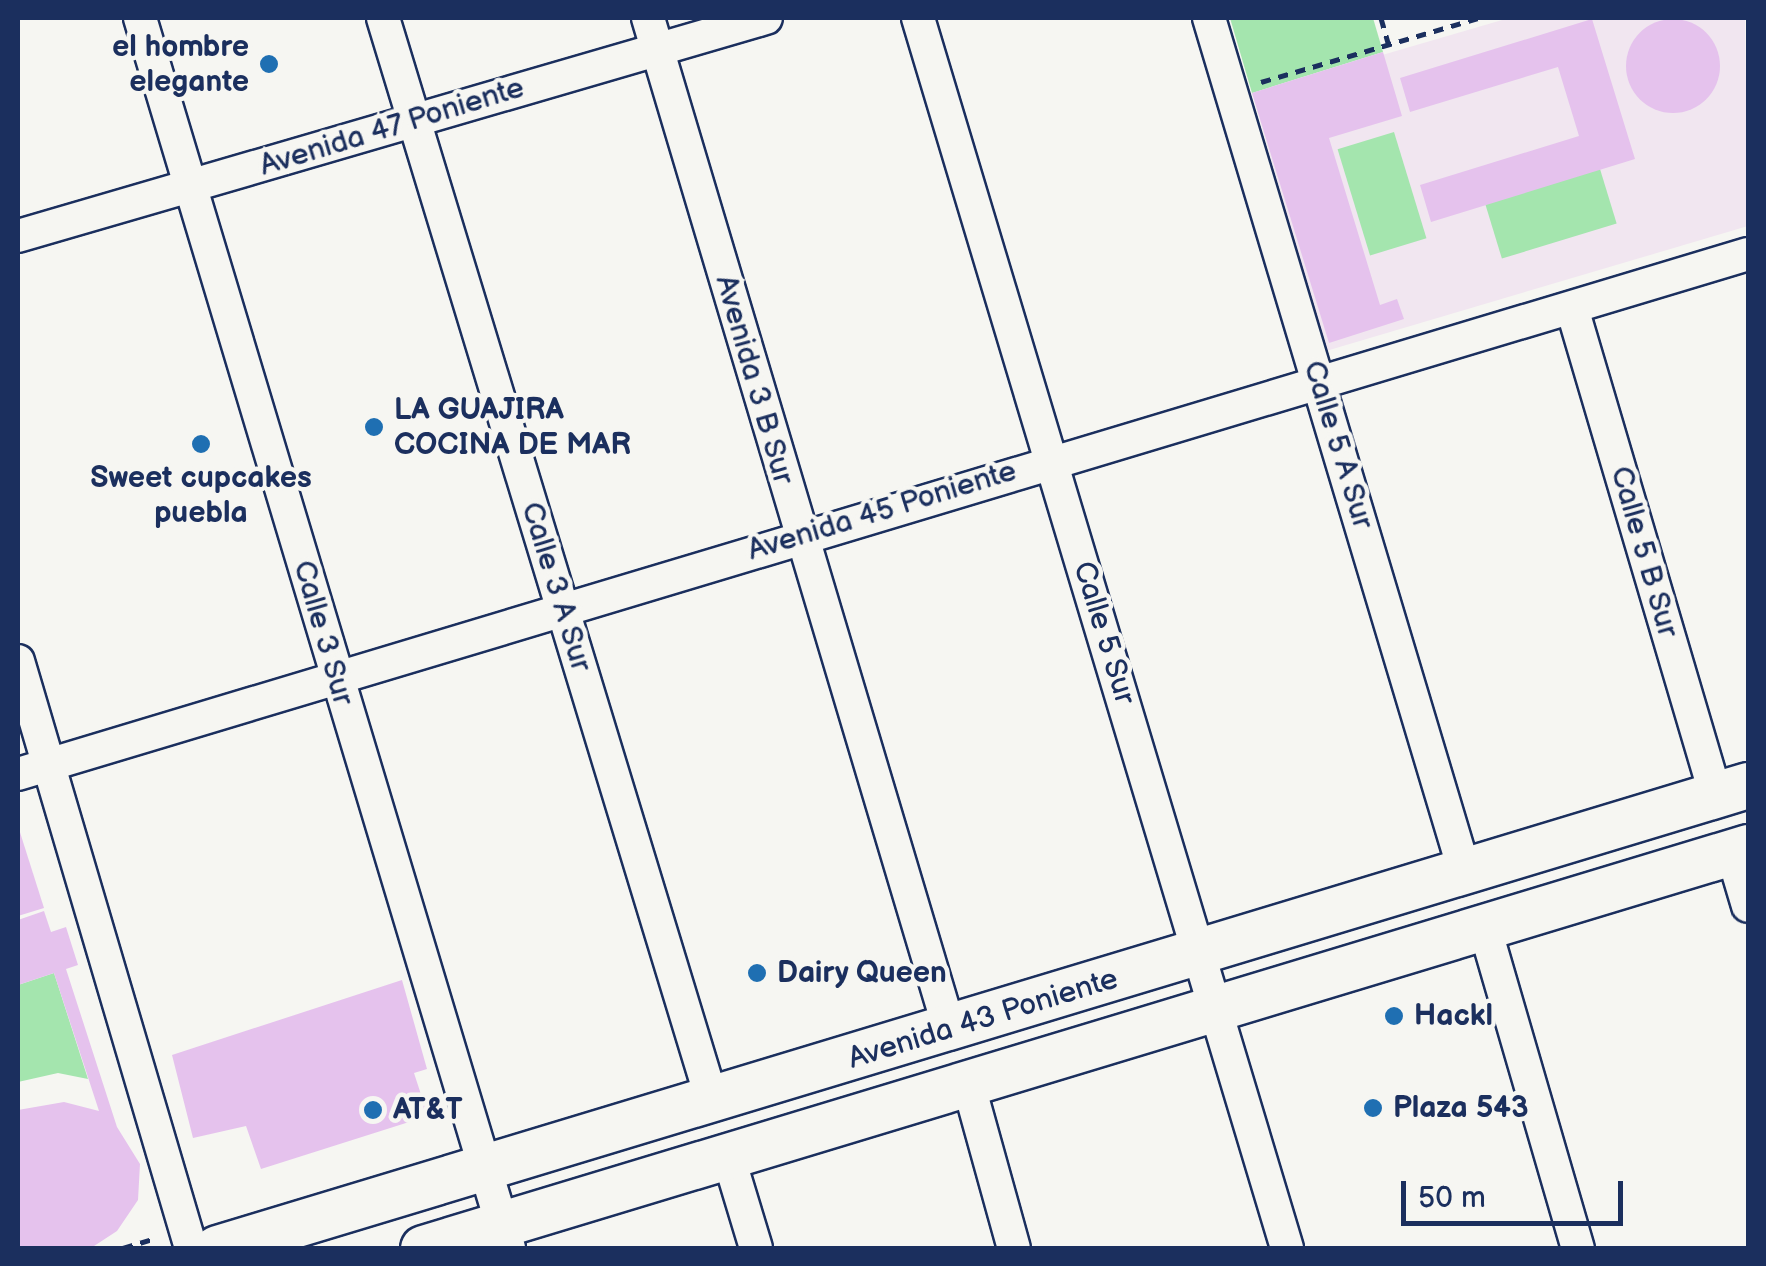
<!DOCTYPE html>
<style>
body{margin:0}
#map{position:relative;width:1766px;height:1266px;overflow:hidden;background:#f6f6f2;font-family:"Balsamiq Sans",sans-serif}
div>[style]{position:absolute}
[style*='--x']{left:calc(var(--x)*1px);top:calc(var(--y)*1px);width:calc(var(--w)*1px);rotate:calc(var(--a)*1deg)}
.built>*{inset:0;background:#f1e6f0}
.green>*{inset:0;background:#a4e5ae;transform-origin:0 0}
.building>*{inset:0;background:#e5c2ed}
.round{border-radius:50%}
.path>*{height:5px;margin-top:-2.5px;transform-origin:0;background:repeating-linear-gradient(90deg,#1b2f5e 0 10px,transparent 0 18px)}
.roads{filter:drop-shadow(2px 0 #1b2f5e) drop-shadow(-2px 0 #1b2f5e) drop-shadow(0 2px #1b2f5e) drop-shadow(0 -2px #1b2f5e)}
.street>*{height:32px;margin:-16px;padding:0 16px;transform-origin:16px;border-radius:16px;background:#f6f6f2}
.secondary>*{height:45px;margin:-22.5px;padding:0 22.5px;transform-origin:22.5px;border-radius:22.5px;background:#f6f6f2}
.dots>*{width:28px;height:28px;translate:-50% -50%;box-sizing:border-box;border:5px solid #f6f6f2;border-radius:50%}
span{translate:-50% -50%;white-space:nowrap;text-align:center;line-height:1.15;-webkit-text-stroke:9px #f6f6f2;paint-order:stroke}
.poi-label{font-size:30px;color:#1b2f5e;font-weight:700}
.right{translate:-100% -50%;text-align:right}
.left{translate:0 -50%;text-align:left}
.street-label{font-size:30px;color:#1b2f5e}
.frame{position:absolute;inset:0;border:20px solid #1b2f5e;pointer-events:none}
.scale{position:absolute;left:1401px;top:1181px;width:222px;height:45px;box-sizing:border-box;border:5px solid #1b2f5e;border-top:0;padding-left:12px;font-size:30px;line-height:35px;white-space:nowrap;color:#1b2f5e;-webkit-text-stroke:8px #f6f6f2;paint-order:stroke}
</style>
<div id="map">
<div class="built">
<i style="clip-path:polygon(1509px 18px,1745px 18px,1748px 226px,1326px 351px,1252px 93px)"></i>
</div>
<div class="green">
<i style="clip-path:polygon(1230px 18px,1373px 18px,1383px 52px,1252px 93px)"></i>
<i style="left:1394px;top:132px;width:111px;height:59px;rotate:73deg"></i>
<i style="left:1600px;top:169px;width:57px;height:120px;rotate:73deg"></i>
<i style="clip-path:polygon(54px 973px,88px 1079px,58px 1073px,18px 1082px,18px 985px)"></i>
</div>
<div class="building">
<i class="round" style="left:1626px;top:19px;width:94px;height:94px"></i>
<i style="clip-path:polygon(1592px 19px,1635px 159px,1431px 222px,1420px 185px,1579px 136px,1558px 67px,1410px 112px,1400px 78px)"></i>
<i style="clip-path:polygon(1383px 52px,1402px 116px,1329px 138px,1380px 305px,1397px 299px,1404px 319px,1329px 343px,1252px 93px)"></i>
<i style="clip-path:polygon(18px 826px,44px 908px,18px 916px)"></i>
<i style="clip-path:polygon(44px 911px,51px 932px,66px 927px,78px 965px,66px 969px,117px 1127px,140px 1164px,138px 1200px,117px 1231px,91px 1248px,18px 1248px,18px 1110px,64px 1102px,99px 1111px,54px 973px,18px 985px,18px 920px)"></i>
<i style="clip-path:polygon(402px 980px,427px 1069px,414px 1073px,428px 1116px,261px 1169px,246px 1126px,193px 1138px,172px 1055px)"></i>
</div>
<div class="path">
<i style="--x:1381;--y:18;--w:26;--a:74"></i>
<i style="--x:1261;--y:82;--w:227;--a:-16.4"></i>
<i style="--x:123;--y:1248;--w:34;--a:-17"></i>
</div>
<div class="roads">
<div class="street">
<i style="--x:140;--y:18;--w:1284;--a:73.3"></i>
<i style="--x:383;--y:18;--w:1131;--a:73.09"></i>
<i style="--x:648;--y:18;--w:1054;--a:73.4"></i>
<i style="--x:918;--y:18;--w:1284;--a:73.3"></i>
<i style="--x:1209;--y:18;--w:893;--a:73.33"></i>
<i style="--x:18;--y:236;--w:779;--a:-16.25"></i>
<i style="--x:1572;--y:308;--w:509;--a:73.56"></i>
<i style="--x:18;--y:661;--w:612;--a:73.58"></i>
<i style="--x:18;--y:774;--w:1806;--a:-16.73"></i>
<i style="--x:1732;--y:852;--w:56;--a:73.5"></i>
<i style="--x:1486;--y:932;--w:329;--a:73.8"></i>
<i style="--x:967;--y:1079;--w:175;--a:74.5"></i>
<i style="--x:727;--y:1152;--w:100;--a:73.2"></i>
</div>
<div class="secondary">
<i style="--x:217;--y:1248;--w:1599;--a:-16.83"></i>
<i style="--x:423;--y:1248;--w:1384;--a:-16.84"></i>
</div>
</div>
<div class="dots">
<i style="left:269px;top:64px;background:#1f6fb2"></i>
<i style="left:374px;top:427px;background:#1f6fb2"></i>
<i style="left:201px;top:444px;background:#1f6fb2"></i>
<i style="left:757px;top:973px;background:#1f6fb2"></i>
<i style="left:1394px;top:1016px;background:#1f6fb2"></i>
<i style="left:1373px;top:1108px;background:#1f6fb2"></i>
<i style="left:373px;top:1110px;background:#1f6fb2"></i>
</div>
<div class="poi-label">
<span class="right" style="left:249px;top:64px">el hombre<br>elegante</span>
<span class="left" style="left:394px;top:427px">LA GUAJIRA<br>COCINA DE MAR</span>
<span style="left:201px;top:495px">Sweet cupcakes<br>puebla</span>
<span class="left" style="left:777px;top:973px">Dairy Queen</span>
<span class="left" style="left:1414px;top:1016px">Hackl</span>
<span class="left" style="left:1393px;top:1108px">Plaza 543</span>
<span class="left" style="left:393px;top:1110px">AT&amp;T</span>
</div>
<div class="street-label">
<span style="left:392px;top:127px;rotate:-17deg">Avenida 47 Poniente</span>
<span style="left:754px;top:380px;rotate:74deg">Avenida 3 B Sur</span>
<span style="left:1338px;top:445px;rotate:73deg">Calle 5 A Sur</span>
<span style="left:882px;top:511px;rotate:-17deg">Avenida 45 Poniente</span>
<span style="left:1644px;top:552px;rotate:74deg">Calle 5 B Sur</span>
<span style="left:556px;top:587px;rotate:73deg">Calle 3 A Sur</span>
<span style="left:323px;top:633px;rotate:74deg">Calle 3 Sur</span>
<span style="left:1104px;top:633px;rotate:73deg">Calle 5 Sur</span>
<span style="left:983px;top:1019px;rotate:-17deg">Avenida 43 Poniente</span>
</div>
<div class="frame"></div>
<div class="scale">50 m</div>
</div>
